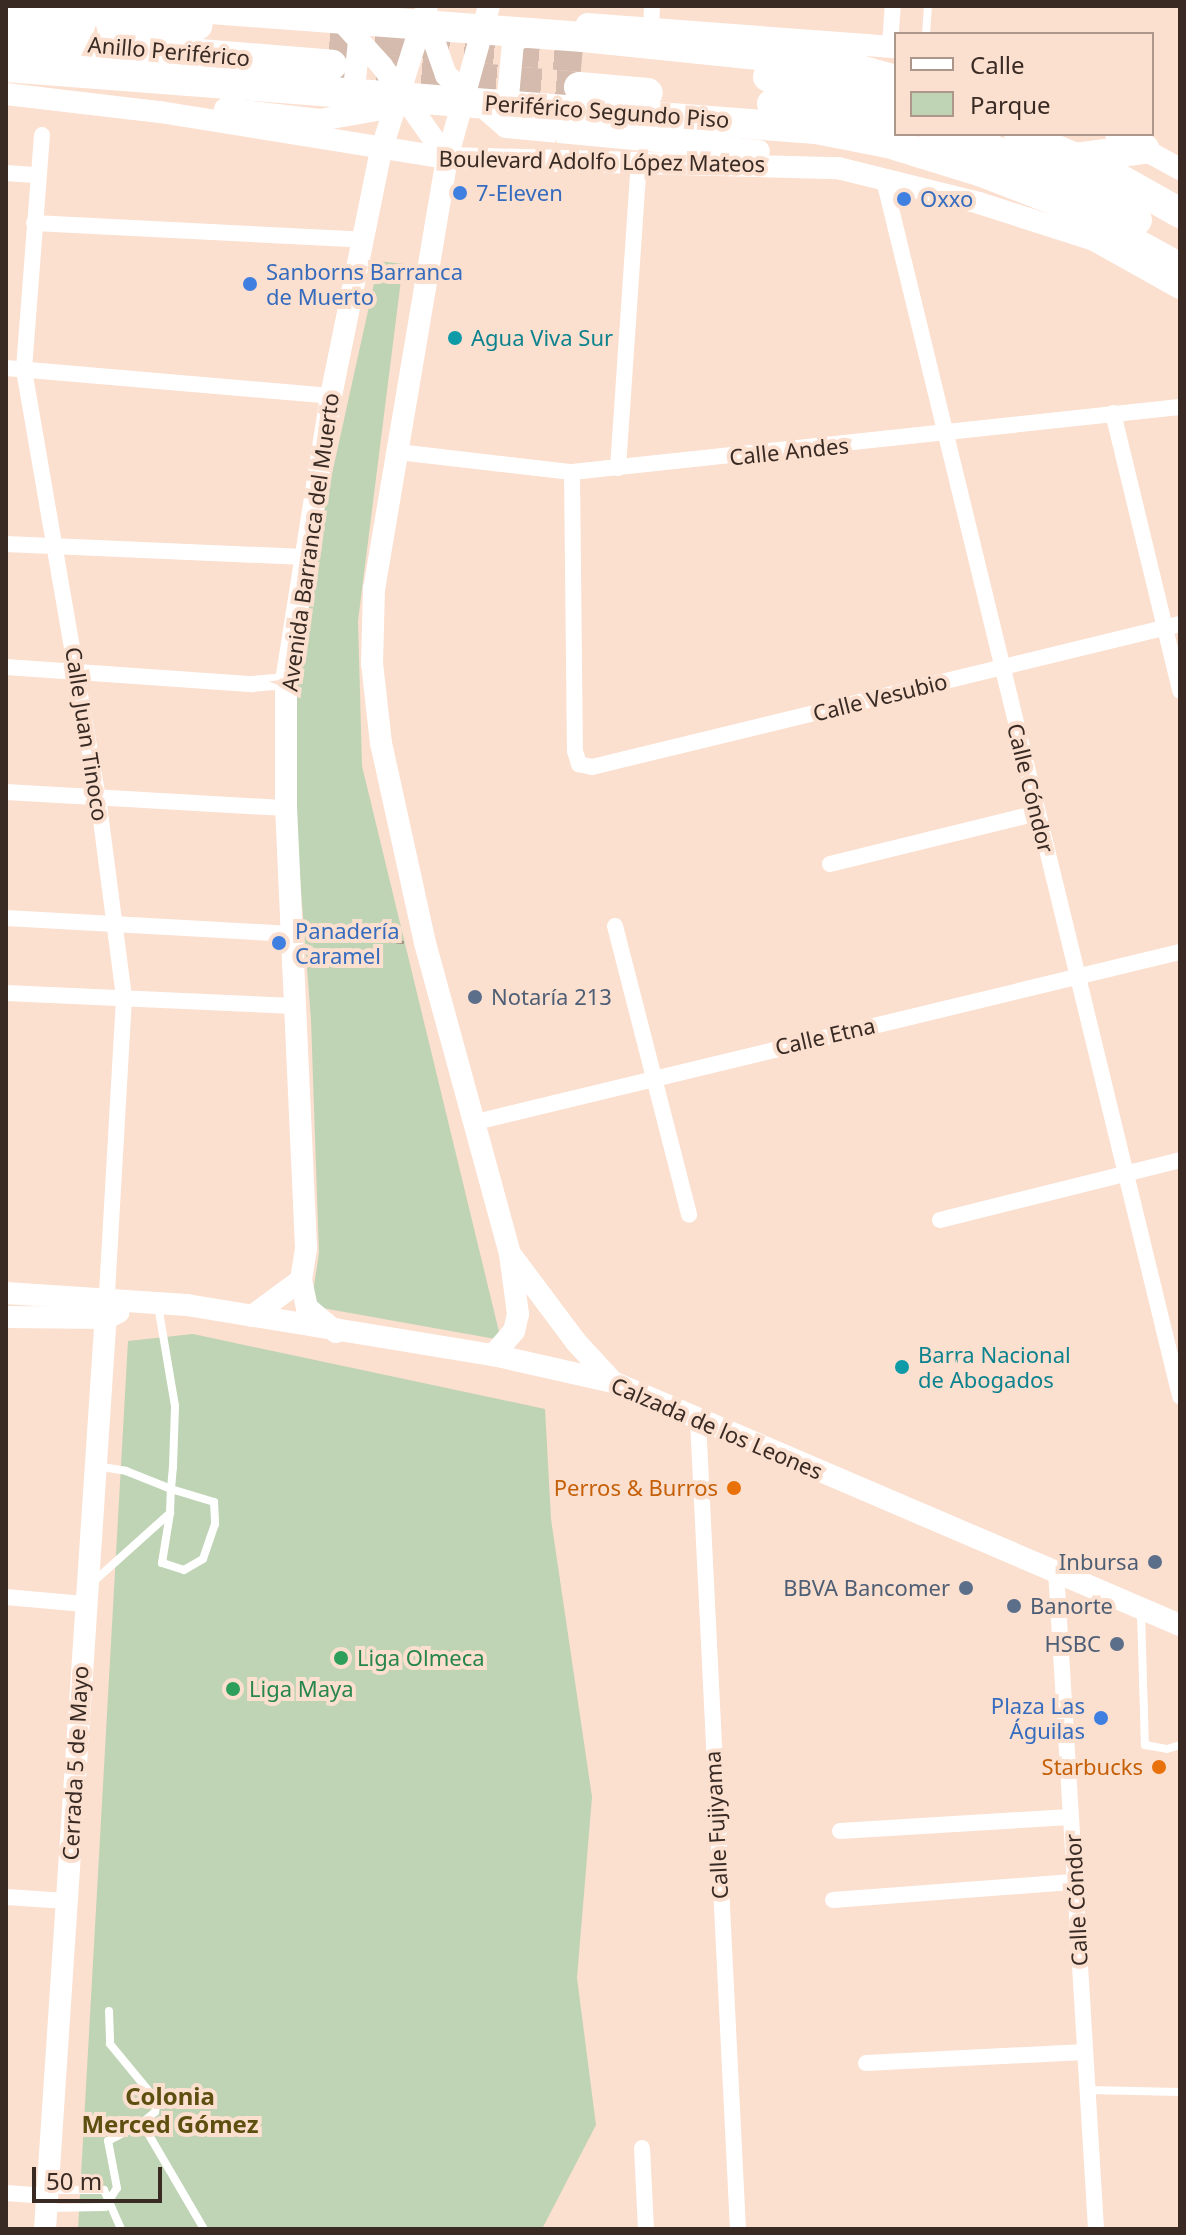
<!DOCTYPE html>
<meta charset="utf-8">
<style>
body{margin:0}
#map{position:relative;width:1186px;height:2235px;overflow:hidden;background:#fbdfcf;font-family:"Noto Sans",sans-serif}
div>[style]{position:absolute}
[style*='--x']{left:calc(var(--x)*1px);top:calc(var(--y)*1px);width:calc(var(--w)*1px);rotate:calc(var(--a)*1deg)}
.green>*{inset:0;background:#bfd3b5}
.motorway-tunnel>*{height:30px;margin-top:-15px;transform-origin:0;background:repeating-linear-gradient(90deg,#d4bbad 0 30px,transparent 0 45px)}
.path>*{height:3px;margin-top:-1.5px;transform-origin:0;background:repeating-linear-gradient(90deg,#a08b7f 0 8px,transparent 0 12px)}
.service>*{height:8px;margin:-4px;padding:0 4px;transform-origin:4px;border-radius:4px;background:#fff}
.minor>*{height:16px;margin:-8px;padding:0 8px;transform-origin:8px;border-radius:8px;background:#fff}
.secondary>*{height:22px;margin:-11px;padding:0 11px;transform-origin:11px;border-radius:11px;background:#fff}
.motorway>*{height:30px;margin:-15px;padding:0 15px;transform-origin:15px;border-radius:15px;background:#fff}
.dots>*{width:22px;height:22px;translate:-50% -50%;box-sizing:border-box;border:4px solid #fbdfcf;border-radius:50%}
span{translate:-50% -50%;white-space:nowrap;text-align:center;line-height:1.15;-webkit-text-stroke:8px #fbdfcf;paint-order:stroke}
.street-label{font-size:22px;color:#392b24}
.shop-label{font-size:22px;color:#366cbe}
.left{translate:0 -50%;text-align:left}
.right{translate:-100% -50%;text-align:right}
.culture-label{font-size:22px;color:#0d838f}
.service-label{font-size:22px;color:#4e5e75}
.food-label{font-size:22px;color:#c56008}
.leisure-label{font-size:22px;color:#27864d}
.neighbourhood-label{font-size:24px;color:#5d4f10;font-weight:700}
.frame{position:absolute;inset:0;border:8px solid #392b24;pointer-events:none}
.legend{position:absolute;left:894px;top:32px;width:260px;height:104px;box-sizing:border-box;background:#fbdfcf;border:2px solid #ad978b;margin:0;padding:10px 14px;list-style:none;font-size:24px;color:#392b24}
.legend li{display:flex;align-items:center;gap:16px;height:40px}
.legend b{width:40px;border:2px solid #ad978b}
.scale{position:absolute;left:32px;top:2167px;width:130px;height:36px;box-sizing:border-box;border:4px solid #392b24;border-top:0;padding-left:10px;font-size:24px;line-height:28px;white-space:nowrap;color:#392b24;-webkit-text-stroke:6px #fbdfcf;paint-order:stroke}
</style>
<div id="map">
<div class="green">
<i style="clip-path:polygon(379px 261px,403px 264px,358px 621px,362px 766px,501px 1340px,311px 1306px,319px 1253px,311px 1020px,295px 812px,295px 708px,313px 560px)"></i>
<i style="clip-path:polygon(193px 1334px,545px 1409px,551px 1519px,592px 1797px,577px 1978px,596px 2125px,542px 2229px,78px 2229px,128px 1341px)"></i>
</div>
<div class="motorway-tunnel">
<i style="--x:330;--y:35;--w:253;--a:5"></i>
<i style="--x:332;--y:65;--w:248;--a:5.1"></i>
</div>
<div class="path">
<i style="--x:312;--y:935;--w:92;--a:4.4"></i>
</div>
<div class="service">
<i style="--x:926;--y:34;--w:28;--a:-86"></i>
<i style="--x:96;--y:1466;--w:30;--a:9"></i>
<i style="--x:126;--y:1471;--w:48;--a:21.8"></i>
<i style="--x:171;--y:1489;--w:45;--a:16.8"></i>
<i style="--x:214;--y:1502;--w:22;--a:87"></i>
<i style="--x:215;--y:1524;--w:37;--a:109"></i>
<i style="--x:203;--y:1559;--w:22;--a:150"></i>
<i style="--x:184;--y:1570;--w:23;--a:-162"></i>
<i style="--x:162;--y:1563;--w:51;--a:-80.9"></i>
<i style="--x:170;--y:1513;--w:24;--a:-88"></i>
<i style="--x:171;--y:1489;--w:22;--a:-85"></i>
<i style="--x:173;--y:1467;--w:61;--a:-88.1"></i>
<i style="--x:175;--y:1406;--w:102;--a:-99.6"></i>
<i style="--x:92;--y:1583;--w:105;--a:-41.9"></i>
<i style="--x:1141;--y:1613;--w:132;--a:88.3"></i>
<i style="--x:1145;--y:1745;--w:22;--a:10"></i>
<i style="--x:1167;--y:1749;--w:14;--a:-17"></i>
<i style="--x:109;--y:2011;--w:33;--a:88"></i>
<i style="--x:110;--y:2044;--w:74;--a:50.5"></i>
<i style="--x:157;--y:2101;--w:11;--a:100"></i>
<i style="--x:155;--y:2112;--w:17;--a:140"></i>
<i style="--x:142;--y:2123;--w:123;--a:59.7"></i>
<i style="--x:1088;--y:2090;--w:92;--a:1.2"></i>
<i style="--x:48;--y:2190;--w:56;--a:0"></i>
<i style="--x:104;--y:2190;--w:43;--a:66.4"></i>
<i style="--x:49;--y:2208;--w:56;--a:-1"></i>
<i style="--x:105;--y:2207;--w:22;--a:-58"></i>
<i style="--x:117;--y:2188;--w:48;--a:-100.8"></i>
<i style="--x:108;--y:2141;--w:38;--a:-28"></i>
</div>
<div class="minor">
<i style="--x:651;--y:27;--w:21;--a:-87"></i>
<i style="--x:890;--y:45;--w:39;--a:-86"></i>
<i style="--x:42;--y:135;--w:236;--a:94.4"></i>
<i style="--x:24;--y:370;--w:433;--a:80.2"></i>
<i style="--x:98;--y:797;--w:203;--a:82.6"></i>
<i style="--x:124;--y:998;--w:299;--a:93.3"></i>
<i style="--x:6;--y:173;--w:32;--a:4"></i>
<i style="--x:884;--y:180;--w:1252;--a:76.32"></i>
<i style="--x:34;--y:223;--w:331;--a:2.9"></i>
<i style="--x:6;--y:368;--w:326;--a:4.9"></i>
<i style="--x:1113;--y:413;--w:286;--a:76.4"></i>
<i style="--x:398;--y:452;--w:175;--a:6.6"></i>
<i style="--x:572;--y:472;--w:611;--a:-6.1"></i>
<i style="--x:618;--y:468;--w:307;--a:-86.1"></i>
<i style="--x:572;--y:472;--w:279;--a:89.4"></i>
<i style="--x:575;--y:751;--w:14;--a:73"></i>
<i style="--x:579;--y:764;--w:13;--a:13"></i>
<i style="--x:592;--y:767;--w:605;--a:-13.67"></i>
<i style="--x:6;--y:544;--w:298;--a:2.5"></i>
<i style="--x:6;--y:667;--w:247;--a:4"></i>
<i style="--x:252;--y:684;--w:34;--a:-5"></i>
<i style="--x:6;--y:792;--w:280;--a:3.3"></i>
<i style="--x:830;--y:864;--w:213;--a:-13.8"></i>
<i style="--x:6;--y:918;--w:286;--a:3.2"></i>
<i style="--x:615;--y:926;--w:298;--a:75.6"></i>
<i style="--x:6;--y:993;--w:289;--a:2.6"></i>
<i style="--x:472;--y:1123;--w:728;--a:-13.58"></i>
<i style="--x:940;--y:1220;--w:247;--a:-14"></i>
<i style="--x:698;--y:1421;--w:809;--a:87.17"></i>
<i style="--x:1056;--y:1571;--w:659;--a:86.52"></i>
<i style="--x:6;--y:1597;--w:78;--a:5.1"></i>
<i style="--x:840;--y:1831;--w:231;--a:-3.5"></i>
<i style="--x:6;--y:1897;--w:61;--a:3.8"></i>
<i style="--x:833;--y:1900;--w:243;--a:-4.3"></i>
<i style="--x:866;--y:2063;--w:219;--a:-2.9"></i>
<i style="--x:642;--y:2148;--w:81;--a:87.2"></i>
<i style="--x:6;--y:2193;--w:41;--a:4.2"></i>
</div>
<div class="secondary">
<i style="--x:489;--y:6;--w:158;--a:105.4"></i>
<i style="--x:447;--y:158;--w:436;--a:99.6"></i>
<i style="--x:374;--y:588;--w:75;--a:91.5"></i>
<i style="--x:372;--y:663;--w:81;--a:83.6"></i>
<i style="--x:381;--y:743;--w:205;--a:77.6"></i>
<i style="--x:425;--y:943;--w:322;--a:74.7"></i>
<i style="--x:510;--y:1254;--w:61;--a:82.4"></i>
<i style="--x:518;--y:1314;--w:17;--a:103"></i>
<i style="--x:514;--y:1331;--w:32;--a:131"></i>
<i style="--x:335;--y:14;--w:70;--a:47.9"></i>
<i style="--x:382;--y:66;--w:113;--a:54.8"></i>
<i style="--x:425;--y:15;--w:64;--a:70.7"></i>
<i style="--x:446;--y:75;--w:79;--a:40.9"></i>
<i style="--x:506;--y:127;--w:254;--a:5.4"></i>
<i style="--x:587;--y:24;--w:310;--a:4.3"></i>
<i style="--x:6;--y:94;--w:155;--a:6.7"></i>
<i style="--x:160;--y:112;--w:291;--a:9.1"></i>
<i style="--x:447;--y:158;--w:391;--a:1.5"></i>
<i style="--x:838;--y:168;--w:145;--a:13.9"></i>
<i style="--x:979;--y:203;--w:121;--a:17.8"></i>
<i style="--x:1094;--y:240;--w:98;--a:29.2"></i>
<i style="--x:225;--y:109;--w:96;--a:6.6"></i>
<i style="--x:320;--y:120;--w:85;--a:-10.1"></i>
<i style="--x:352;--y:109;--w:68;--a:-84.1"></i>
<i style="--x:506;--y:118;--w:76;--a:-84.7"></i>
<i style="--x:513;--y:42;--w:26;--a:-28"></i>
<i style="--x:1116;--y:134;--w:73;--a:28.7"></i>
<i style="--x:511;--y:1255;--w:109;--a:53.2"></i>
<i style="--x:576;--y:1342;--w:54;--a:47.2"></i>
<i style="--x:6;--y:1293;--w:181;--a:3.8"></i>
<i style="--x:187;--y:1305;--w:310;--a:9.3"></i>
<i style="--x:493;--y:1355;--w:123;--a:12.7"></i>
<i style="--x:613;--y:1382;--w:617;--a:23.2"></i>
<i style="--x:252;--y:1316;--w:61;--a:-36.3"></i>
<i style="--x:6;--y:1317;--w:101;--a:0.6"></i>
<i style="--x:107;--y:1318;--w:13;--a:-27"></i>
<i style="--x:336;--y:1332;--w:38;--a:-140"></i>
<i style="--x:307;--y:1308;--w:29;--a:-102"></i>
<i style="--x:301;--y:1280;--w:33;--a:-81"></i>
<i style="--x:306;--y:1247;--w:439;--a:-92.6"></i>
<i style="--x:286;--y:808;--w:127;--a:-90"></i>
<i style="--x:286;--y:681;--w:289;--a:-81"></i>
<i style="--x:331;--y:396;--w:250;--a:-78.5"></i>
<i style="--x:381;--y:151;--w:152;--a:-72.4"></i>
<i style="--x:45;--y:2229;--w:934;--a:-86.19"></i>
</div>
<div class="motorway">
<i style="--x:171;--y:6;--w:413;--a:4.3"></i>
<i style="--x:583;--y:37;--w:252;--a:5.9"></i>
<i style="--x:834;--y:63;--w:64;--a:15.3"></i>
<i style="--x:6;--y:11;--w:192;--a:4.2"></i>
<i style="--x:6;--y:38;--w:327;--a:4.7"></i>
<i style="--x:6;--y:67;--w:812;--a:4.38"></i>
<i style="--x:816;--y:129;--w:73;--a:11"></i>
<i style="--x:888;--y:143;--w:98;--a:17.1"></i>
<i style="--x:982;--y:172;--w:86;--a:21.2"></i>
<i style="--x:1062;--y:203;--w:135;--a:28.8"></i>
<i style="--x:768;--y:77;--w:61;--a:6.5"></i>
<i style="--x:829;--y:84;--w:69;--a:14.2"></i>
<i style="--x:579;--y:87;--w:69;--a:5"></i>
<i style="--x:772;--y:104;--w:126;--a:9.2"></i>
<i style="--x:934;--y:134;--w:64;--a:15.3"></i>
<i style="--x:996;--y:151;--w:97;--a:23.7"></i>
<i style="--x:1085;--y:190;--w:60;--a:30"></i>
<i style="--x:1019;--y:134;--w:90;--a:22.9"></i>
<i style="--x:1102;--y:169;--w:90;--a:29.4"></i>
<i style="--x:1075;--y:158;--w:70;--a:-7.4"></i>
</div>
<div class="dots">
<i style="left:460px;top:193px;background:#3f7fe0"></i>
<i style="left:904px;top:199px;background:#3f7fe0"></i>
<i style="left:250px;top:284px;background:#3f7fe0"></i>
<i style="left:455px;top:338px;background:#0f9aa8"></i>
<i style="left:279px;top:943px;background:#3f7fe0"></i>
<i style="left:475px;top:997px;background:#5c6f8a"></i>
<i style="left:902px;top:1367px;background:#0f9aa8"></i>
<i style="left:734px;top:1488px;background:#e8710a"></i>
<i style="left:1155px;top:1562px;background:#5c6f8a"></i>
<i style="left:966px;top:1588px;background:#5c6f8a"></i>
<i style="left:1014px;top:1606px;background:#5c6f8a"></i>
<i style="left:1117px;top:1644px;background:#5c6f8a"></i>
<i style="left:341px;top:1658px;background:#2e9e5b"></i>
<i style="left:233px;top:1689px;background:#2e9e5b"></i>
<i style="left:1101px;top:1718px;background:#3f7fe0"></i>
<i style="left:1159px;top:1767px;background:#e8710a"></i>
</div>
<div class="street-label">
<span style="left:169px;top:51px;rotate:5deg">Anillo Periférico</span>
<span style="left:607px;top:111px;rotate:4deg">Periférico Segundo Piso</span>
<span style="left:602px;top:161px;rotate:1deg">Boulevard Adolfo López Mateos</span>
<span style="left:789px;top:451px;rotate:-6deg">Calle Andes</span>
<span style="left:310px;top:542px;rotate:-82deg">Avenida Barranca del Muerto</span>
<span style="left:880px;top:697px;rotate:-14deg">Calle Vesubio</span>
<span style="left:87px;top:734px;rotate:81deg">Calle Juan Tinoco</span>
<span style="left:1031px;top:788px;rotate:76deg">Calle Cóndor</span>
<span style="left:825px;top:1036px;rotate:-13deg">Calle Etna</span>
<span style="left:717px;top:1428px;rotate:23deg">Calzada de los Leones</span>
<span style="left:75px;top:1763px;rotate:-87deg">Cerrada 5 de Mayo</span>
<span style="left:716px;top:1825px;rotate:-93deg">Calle Fujiyama</span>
<span style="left:1076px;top:1900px;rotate:-93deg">Calle Cóndor</span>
</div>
<div class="shop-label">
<span class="left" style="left:476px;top:193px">7-Eleven</span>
<span class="left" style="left:920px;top:199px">Oxxo</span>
<span class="left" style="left:266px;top:284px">Sanborns Barranca<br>de Muerto</span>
<span class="left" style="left:295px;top:943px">Panadería<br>Caramel</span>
<span class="right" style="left:1085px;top:1718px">Plaza Las<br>Águilas</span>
</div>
<div class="culture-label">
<span class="left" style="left:471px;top:338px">Agua Viva Sur</span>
<span class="left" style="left:918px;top:1367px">Barra Nacional<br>de Abogados</span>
</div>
<div class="service-label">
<span class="left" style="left:491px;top:997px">Notaría 213</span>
<span class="right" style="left:1139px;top:1562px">Inbursa</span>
<span class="right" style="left:950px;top:1588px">BBVA Bancomer</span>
<span class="left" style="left:1030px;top:1606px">Banorte</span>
<span class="right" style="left:1101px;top:1644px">HSBC</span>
</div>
<div class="food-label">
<span class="right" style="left:718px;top:1488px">Perros &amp; Burros</span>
<span class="right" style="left:1143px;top:1767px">Starbucks</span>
</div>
<div class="leisure-label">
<span class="left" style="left:357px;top:1658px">Liga Olmeca</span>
<span class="left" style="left:249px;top:1689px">Liga Maya</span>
</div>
<div class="neighbourhood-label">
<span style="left:170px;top:2110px">Colonia<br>Merced Gómez</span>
</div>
<div class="frame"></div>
<ul class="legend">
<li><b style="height:10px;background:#fff"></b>Calle</li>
<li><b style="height:22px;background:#bfd3b5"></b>Parque</li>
</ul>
<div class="scale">50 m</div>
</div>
